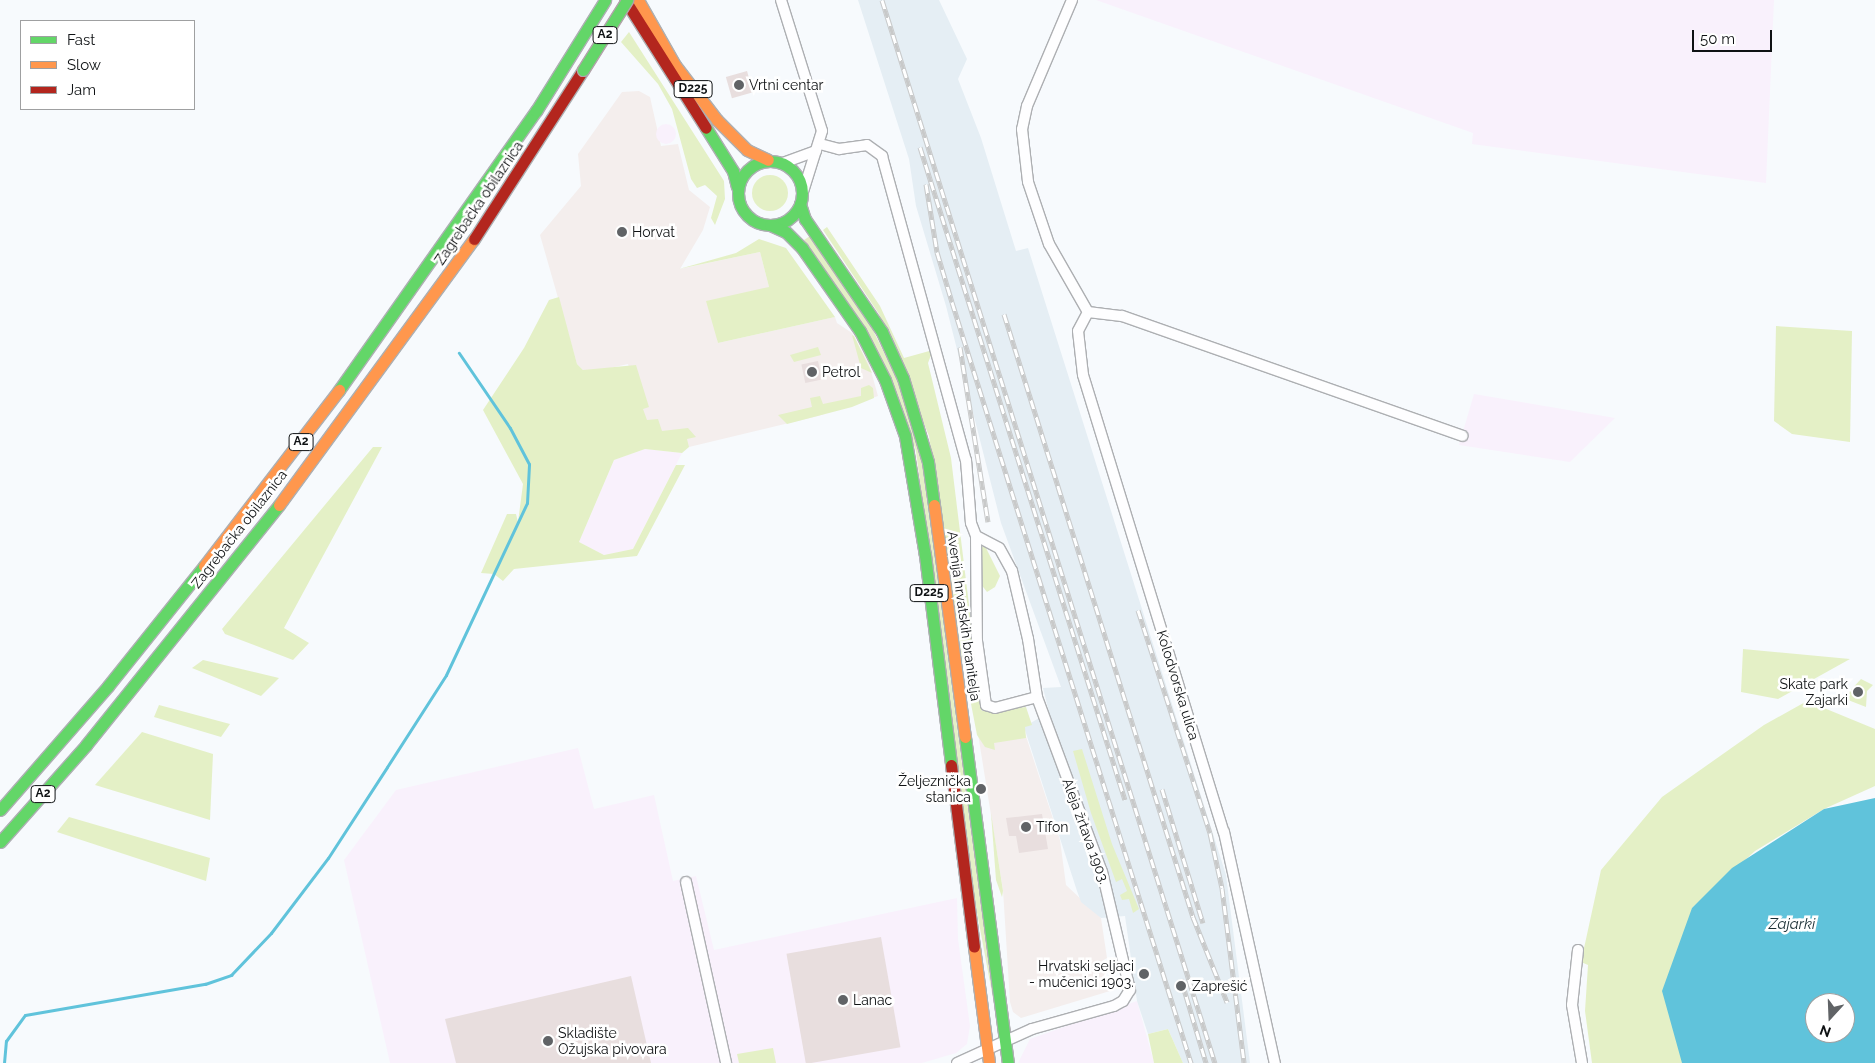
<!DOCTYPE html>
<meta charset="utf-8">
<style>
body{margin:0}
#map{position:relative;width:1875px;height:1063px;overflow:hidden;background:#f7fafd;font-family:Raleway,sans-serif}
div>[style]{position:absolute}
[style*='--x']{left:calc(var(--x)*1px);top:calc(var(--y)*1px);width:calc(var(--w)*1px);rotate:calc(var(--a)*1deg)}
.commercial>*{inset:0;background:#f4eeed}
.industrial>*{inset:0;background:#f9f1fc}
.round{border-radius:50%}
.built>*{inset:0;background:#e5eef4}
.green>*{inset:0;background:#e4f0c6}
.water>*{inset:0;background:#60c3db}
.stream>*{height:3px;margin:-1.5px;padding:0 1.5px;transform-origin:1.5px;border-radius:1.5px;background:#60c3db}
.building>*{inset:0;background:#e8dede;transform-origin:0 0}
.roads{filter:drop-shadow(1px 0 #adafb2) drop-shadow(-1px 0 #adafb2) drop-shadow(0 1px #adafb2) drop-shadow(0 -1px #adafb2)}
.street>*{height:10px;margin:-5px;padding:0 5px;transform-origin:5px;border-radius:5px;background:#fefeff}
.fast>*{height:11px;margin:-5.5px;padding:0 5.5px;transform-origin:5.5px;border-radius:5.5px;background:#63d668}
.fast>.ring{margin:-5.5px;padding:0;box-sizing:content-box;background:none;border:11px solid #63d668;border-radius:50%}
.slow>*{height:11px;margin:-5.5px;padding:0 5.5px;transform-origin:5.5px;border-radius:5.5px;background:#ff974d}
.jam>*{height:11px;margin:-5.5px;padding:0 5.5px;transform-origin:5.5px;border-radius:5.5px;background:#b3261e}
.rail>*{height:5px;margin-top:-2.5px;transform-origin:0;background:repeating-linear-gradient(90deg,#fff 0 9px,#c8c9c9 0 18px);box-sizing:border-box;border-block:1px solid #c8c9c9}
.bridges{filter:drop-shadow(1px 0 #b2a3aa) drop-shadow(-1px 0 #b2a3aa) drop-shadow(0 1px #b2a3aa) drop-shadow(0 -1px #b2a3aa)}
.fast-bridge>*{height:11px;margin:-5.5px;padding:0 5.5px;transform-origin:5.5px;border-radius:5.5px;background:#63d668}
.dots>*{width:14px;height:14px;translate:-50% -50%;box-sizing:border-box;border:2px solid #fff;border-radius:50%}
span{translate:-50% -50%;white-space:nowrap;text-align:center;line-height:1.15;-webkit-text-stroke:5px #fff;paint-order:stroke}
.shield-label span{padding:1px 4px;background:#fff;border:1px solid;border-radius:4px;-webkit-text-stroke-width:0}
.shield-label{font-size:12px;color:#0f1214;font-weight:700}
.poi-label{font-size:14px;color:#0f1214}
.left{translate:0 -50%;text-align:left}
.right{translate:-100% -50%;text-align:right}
.street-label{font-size:14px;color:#0f1214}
.water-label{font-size:15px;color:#192e34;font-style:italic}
.legend{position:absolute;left:20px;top:20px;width:175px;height:90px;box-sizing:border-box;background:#fff;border:1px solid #9fa0a1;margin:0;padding:6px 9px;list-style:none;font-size:15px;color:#0f1214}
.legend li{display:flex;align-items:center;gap:10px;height:25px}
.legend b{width:25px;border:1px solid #9fa0a1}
.north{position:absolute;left:1805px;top:993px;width:50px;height:50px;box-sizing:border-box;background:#fff;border:1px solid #9fa0a1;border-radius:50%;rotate:200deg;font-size:14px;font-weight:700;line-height:20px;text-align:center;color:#0f1214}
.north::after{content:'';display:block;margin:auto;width:18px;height:22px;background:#606366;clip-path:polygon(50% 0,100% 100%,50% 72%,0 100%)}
.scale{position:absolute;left:1692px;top:30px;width:80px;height:22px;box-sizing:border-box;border:2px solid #0f1214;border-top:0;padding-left:6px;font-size:15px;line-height:18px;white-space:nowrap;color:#0f1214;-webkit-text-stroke:4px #fff;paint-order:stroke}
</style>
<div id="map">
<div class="commercial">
<i style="clip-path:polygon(639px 91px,650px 97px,661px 146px,678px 144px,689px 190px,710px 207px,703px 230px,680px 269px,760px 252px,769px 287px,717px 337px,718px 343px,835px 317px,837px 323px,852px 333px,869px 364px,878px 396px,818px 416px,689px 447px,648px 441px,628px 364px,593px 372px,583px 370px,577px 364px,540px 235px,581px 186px,578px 154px,622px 92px)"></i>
<i style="clip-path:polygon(1017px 709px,1060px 840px,1066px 885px,1101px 918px,1107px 958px,1102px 961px,1110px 991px,1021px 1018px,1013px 1012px,1010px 1002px,1003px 890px,975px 715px)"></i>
</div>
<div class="industrial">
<i style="clip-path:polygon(1096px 0,1774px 0,1766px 183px,1472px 144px,1473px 133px)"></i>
<i class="round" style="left:656px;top:124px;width:20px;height:20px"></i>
<i style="clip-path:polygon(1474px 394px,1615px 418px,1570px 462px,1459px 445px)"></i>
<i style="clip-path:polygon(645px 449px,682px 453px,633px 549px,604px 555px,579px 542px,614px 460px)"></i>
<i style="clip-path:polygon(578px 748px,594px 809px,654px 795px,673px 881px,696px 876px,714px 950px,957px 898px,958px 939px,970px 1026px,967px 1044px,956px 1053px,922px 1063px,390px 1063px,344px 860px,396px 790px)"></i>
<i style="clip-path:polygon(1137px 1001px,1154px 1063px,1018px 1063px,1030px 1039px)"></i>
</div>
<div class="built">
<i style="clip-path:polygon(858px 0,939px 0,967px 59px,958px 79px,981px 138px,1016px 251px,1028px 248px,1226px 875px,1250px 1063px,1183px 1063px,1168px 1029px,1148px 1034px,1137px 1001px,1125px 916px,1101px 918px,1081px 902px,1077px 891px,1024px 727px,1049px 712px,1043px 688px,1061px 687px,1001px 523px,946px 306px,916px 206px,909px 159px)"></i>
</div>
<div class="green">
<i style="clip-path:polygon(629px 32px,724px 181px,725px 199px,715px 225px,711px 218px,717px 196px,705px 185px,697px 188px,691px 179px,672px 109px,658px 84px,621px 42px)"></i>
<i class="round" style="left:752px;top:175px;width:36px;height:36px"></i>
<i style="clip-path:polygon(827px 227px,880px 306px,904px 358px,933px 350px,928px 363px,951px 458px,982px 711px,1026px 707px,1032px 725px,1025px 727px,1026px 738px,994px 743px,995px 750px,985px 747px,977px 735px,961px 652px,929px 436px,879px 314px,823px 230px)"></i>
<i style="clip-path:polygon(810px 236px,868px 320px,896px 377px,920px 448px,994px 1004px,971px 880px,916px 451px,891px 378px,804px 240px)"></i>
<i style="clip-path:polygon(759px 239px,786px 248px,835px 317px,718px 343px,706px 301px,769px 287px,760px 252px,679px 269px,736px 253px)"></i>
<i style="clip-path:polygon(559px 297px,577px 364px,583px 370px,636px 365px,649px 407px,643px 409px,647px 420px,658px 419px,662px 431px,688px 428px,696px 437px,687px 439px,689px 447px,682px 453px,645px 449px,614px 460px,579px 542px,604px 555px,633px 549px,676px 465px,685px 465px,637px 556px,514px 569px,503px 581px,494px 574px,481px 573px,507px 514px,516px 514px,518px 522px,523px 484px,483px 410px,524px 348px,549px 300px)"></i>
<i style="clip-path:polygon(1776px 326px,1852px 331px,1850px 442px,1792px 434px,1774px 421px)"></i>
<i style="clip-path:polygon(852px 335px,854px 336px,872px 373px,861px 368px)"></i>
<i style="clip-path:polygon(818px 347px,821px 355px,794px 362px,790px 355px)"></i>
<i style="clip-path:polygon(869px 385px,873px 388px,874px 398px,852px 407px,787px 424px,778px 415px,812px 407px,810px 398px,820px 396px,823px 404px,861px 396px,861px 388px)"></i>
<i style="clip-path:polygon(373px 447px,382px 447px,284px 628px,309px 643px,293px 660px,225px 634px,222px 629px)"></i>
<i style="clip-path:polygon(985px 546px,1000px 576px,995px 587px,987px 592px,980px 583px,980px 547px)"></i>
<i style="clip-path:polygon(1743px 649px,1850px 659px,1778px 699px,1741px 692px)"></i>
<i style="clip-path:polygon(203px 660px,279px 678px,261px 696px,192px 668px)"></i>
<i style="clip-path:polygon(1861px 679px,1873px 685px,1867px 691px,1866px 707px,1848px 700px,1848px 693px)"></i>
<i style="clip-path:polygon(1807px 701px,1875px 729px,1875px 786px,1824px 809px,1755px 851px,1692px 908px,1682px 1063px,1592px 1063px,1585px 1011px,1588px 965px,1581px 962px,1601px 870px,1662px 797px,1764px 725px)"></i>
<i style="clip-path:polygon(159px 705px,230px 724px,221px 737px,154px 717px)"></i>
<i style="clip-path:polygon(142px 732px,213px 754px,210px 820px,95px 785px)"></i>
<i style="clip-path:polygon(1082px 749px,1112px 844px,1139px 909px,1133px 913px,1129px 899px,1122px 900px,1120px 895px,1127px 891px,1122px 879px,1116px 882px,1091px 813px,1073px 751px)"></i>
<i style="clip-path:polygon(991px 813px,1003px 891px,1002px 897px,996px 880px)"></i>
<i style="clip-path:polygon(69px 817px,210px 858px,206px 881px,57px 832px)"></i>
<i style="clip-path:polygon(1168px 1029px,1183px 1063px,1154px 1063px,1148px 1034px)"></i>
<i style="clip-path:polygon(773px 1048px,776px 1063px,739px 1063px,737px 1054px)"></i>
</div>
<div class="water">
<i style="clip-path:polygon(evenodd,1875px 798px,1875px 1063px,1682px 1063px,1662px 991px,1692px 908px,1732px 868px,1824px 809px,1875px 798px,1815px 1003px,1845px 1003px,1845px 1033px,1815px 1033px,1815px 1003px)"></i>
</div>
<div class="stream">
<i style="--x:4;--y:1063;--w:22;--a:-85"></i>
<i style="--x:6;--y:1041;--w:32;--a:-54"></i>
<i style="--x:25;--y:1015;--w:183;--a:-9.8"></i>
<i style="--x:205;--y:984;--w:28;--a:-19"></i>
<i style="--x:231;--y:975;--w:58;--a:-46.4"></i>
<i style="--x:271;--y:933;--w:94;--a:-52.8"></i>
<i style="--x:328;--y:858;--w:108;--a:-57"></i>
<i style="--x:387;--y:767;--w:109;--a:-57.3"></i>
<i style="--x:446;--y:675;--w:190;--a:-64.8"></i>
<i style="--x:527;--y:503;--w:39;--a:-87"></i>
<i style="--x:529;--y:464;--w:41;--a:-117.8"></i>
<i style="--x:510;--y:428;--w:91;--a:-124.2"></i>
</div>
<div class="building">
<i style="left:747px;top:71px;width:22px;height:22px;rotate:74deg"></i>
<i style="left:818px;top:361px;width:19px;height:17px;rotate:78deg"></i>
<i style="clip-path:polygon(1042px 814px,1048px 849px,1019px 853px,1016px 836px,1009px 836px,1006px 818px)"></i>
<i style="left:881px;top:937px;width:112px;height:96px;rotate:80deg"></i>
<i style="clip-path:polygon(631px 976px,651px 1063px,456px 1063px,445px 1019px)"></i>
</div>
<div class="roads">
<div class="street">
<i style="--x:781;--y:0;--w:137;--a:72.6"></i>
<i style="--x:822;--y:131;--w:67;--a:107.4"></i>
<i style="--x:1072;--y:0;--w:115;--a:113"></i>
<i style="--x:1027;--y:106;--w:24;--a:102"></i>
<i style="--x:1022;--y:129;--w:53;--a:83.5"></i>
<i style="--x:1028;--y:182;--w:65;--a:71.3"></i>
<i style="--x:1049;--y:244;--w:78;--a:60.2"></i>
<i style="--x:1088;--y:312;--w:21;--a:118"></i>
<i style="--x:1078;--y:331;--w:44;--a:83.5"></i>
<i style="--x:1083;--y:375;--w:478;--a:72.9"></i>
<i style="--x:1224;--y:832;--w:237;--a:77.6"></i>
<i style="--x:820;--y:144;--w:20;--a:15"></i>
<i style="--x:839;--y:149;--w:28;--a:-8"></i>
<i style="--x:867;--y:145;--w:19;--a:36"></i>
<i style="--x:882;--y:156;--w:315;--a:74.6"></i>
<i style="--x:966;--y:460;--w:63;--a:85.5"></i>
<i style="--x:971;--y:523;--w:14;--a:69"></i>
<i style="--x:976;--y:536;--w:105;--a:89.5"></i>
<i style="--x:977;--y:641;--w:65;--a:82"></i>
<i style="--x:986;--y:705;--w:9;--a:18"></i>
<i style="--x:995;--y:708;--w:43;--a:-14.7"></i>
<i style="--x:783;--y:163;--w:35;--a:-20"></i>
<i style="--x:1088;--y:312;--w:34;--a:7"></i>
<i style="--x:1122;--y:316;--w:361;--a:19.4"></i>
<i style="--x:686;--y:882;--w:185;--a:77.5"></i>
<i style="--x:1578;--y:950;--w:55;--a:96.2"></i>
<i style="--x:1572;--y:1005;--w:59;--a:80.2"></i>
<i style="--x:957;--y:1063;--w:82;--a:-24.4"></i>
<i style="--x:1032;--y:1029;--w:85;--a:-15.7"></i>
<i style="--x:1114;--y:1006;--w:10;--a:-29"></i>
<i style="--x:1123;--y:1001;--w:13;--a:-58"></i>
<i style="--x:1130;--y:990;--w:121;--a:-103.3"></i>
<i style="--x:1102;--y:872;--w:187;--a:-110.4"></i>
<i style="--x:1037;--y:697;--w:59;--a:-98.8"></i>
<i style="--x:1028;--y:639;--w:70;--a:-103.2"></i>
<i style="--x:1012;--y:571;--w:26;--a:-119"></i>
<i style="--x:999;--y:548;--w:26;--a:-152"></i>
</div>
<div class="fast">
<i style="--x:706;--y:128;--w:51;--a:57.9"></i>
<i style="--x:733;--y:171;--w:16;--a:76"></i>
<i class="ring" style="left:738px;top:161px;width:53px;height:53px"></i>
<i style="--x:800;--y:204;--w:16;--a:72"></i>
<i style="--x:805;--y:219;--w:137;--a:55.7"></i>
<i style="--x:882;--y:332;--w:51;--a:65.5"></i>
<i style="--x:903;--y:378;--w:88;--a:73.4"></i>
<i style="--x:928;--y:462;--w:43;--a:82.1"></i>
<i style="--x:770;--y:225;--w:17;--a:24"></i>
<i style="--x:786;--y:232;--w:23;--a:45"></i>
<i style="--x:802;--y:248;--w:101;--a:55.1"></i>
<i style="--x:860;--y:331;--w:55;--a:63"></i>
<i style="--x:885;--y:380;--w:59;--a:70.3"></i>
<i style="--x:905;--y:436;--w:121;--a:80.5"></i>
<i style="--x:925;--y:555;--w:212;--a:82.9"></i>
<i style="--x:339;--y:390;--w:342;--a:-54.8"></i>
<i style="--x:536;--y:111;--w:131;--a:-58.1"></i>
<i style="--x:965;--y:737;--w:329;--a:82.5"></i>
<i style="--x:0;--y:810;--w:164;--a:-48.9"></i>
<i style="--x:108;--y:686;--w:154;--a:-51.3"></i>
<i style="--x:0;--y:842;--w:130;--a:-48.4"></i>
<i style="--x:86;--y:745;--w:308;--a:-51.2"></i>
</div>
<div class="slow">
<i style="--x:638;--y:0;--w:75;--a:60.4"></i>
<i style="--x:675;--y:65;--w:69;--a:52.6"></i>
<i style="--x:717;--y:120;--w:42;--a:45"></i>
<i style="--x:747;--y:150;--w:23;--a:25"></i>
<i style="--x:279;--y:505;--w:330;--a:-53.8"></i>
<i style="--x:934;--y:505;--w:234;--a:82.4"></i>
<i style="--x:204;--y:566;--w:222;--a:-52.5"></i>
<i style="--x:974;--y:947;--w:117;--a:82.6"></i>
</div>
<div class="jam">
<i style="--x:625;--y:0;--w:151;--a:57.7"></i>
<i style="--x:474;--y:239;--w:201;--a:-57.2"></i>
<i style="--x:951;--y:765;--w:183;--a:82.8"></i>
</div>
</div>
<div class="rail">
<i style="--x:882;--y:0;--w:1114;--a:72.61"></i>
<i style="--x:920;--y:147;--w:684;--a:72.57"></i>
<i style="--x:926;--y:184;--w:69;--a:80.8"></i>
<i style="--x:937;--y:252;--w:52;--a:73.3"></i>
<i style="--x:952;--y:302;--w:798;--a:72.56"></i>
<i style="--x:1004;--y:314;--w:632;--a:72.6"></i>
<i style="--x:1193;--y:917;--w:92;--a:68.2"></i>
<i style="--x:960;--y:347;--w:177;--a:80.9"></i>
<i style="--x:1138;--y:610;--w:234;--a:72.1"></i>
<i style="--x:1210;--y:833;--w:56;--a:77.7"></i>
<i style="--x:1222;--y:888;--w:176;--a:82.8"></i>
<i style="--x:1162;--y:789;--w:140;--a:73"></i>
<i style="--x:1181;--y:979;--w:88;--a:73.4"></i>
</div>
<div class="bridges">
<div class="fast-bridge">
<i style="--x:583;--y:70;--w:83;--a:-57.8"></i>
</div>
</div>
<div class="dots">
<i style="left:739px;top:85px;background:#606366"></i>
<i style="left:622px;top:232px;background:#606366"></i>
<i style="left:812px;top:372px;background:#606366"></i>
<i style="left:1858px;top:692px;background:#606366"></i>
<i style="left:981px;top:789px;background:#606366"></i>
<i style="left:1026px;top:827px;background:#606366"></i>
<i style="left:1144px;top:974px;background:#606366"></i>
<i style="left:1181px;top:986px;background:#606366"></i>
<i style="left:843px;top:1000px;background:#606366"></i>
<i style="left:548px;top:1041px;background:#606366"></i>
</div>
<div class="shield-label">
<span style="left:605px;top:35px">A2</span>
<span style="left:693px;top:89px">D225</span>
<span style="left:301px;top:442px">A2</span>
<span style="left:929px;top:593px">D225</span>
<span style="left:43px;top:794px">A2</span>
</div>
<div class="poi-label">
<span class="left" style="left:749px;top:85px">Vrtni centar</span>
<span class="left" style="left:632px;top:232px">Horvat</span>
<span class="left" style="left:822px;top:372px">Petrol</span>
<span class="right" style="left:1848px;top:692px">Skate park<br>Zajarki</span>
<span class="right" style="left:971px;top:789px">Željeznička<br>stanica</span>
<span class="left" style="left:1036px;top:827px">Tifon</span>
<span class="right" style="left:1134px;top:974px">Hrvatski seljaci<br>- mučenici 1903.</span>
<span class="left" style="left:1192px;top:986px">Zaprešić</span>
<span class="left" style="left:853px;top:1000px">Lanac</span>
<span class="left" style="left:558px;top:1041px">Skladište<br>Ožujska pivovara</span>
</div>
<div class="street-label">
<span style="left:479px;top:203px;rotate:-56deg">Zagrebačka obilaznica</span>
<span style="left:239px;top:529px;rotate:-52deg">Zagrebačka obilaznica</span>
<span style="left:964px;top:616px;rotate:82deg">Avenija hrvatskih branitelja</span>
<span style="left:1178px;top:685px;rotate:73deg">Kolodvorska ulica</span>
<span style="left:1086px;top:831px;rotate:70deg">Aleja žrtava 1903.</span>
</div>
<div class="water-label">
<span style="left:1792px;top:925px">Zajarki</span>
</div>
<ul class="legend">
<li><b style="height:6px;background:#63d668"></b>Fast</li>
<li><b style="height:6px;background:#ff974d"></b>Slow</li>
<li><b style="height:6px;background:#b3261e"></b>Jam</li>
</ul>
<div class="north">N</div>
<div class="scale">50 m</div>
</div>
